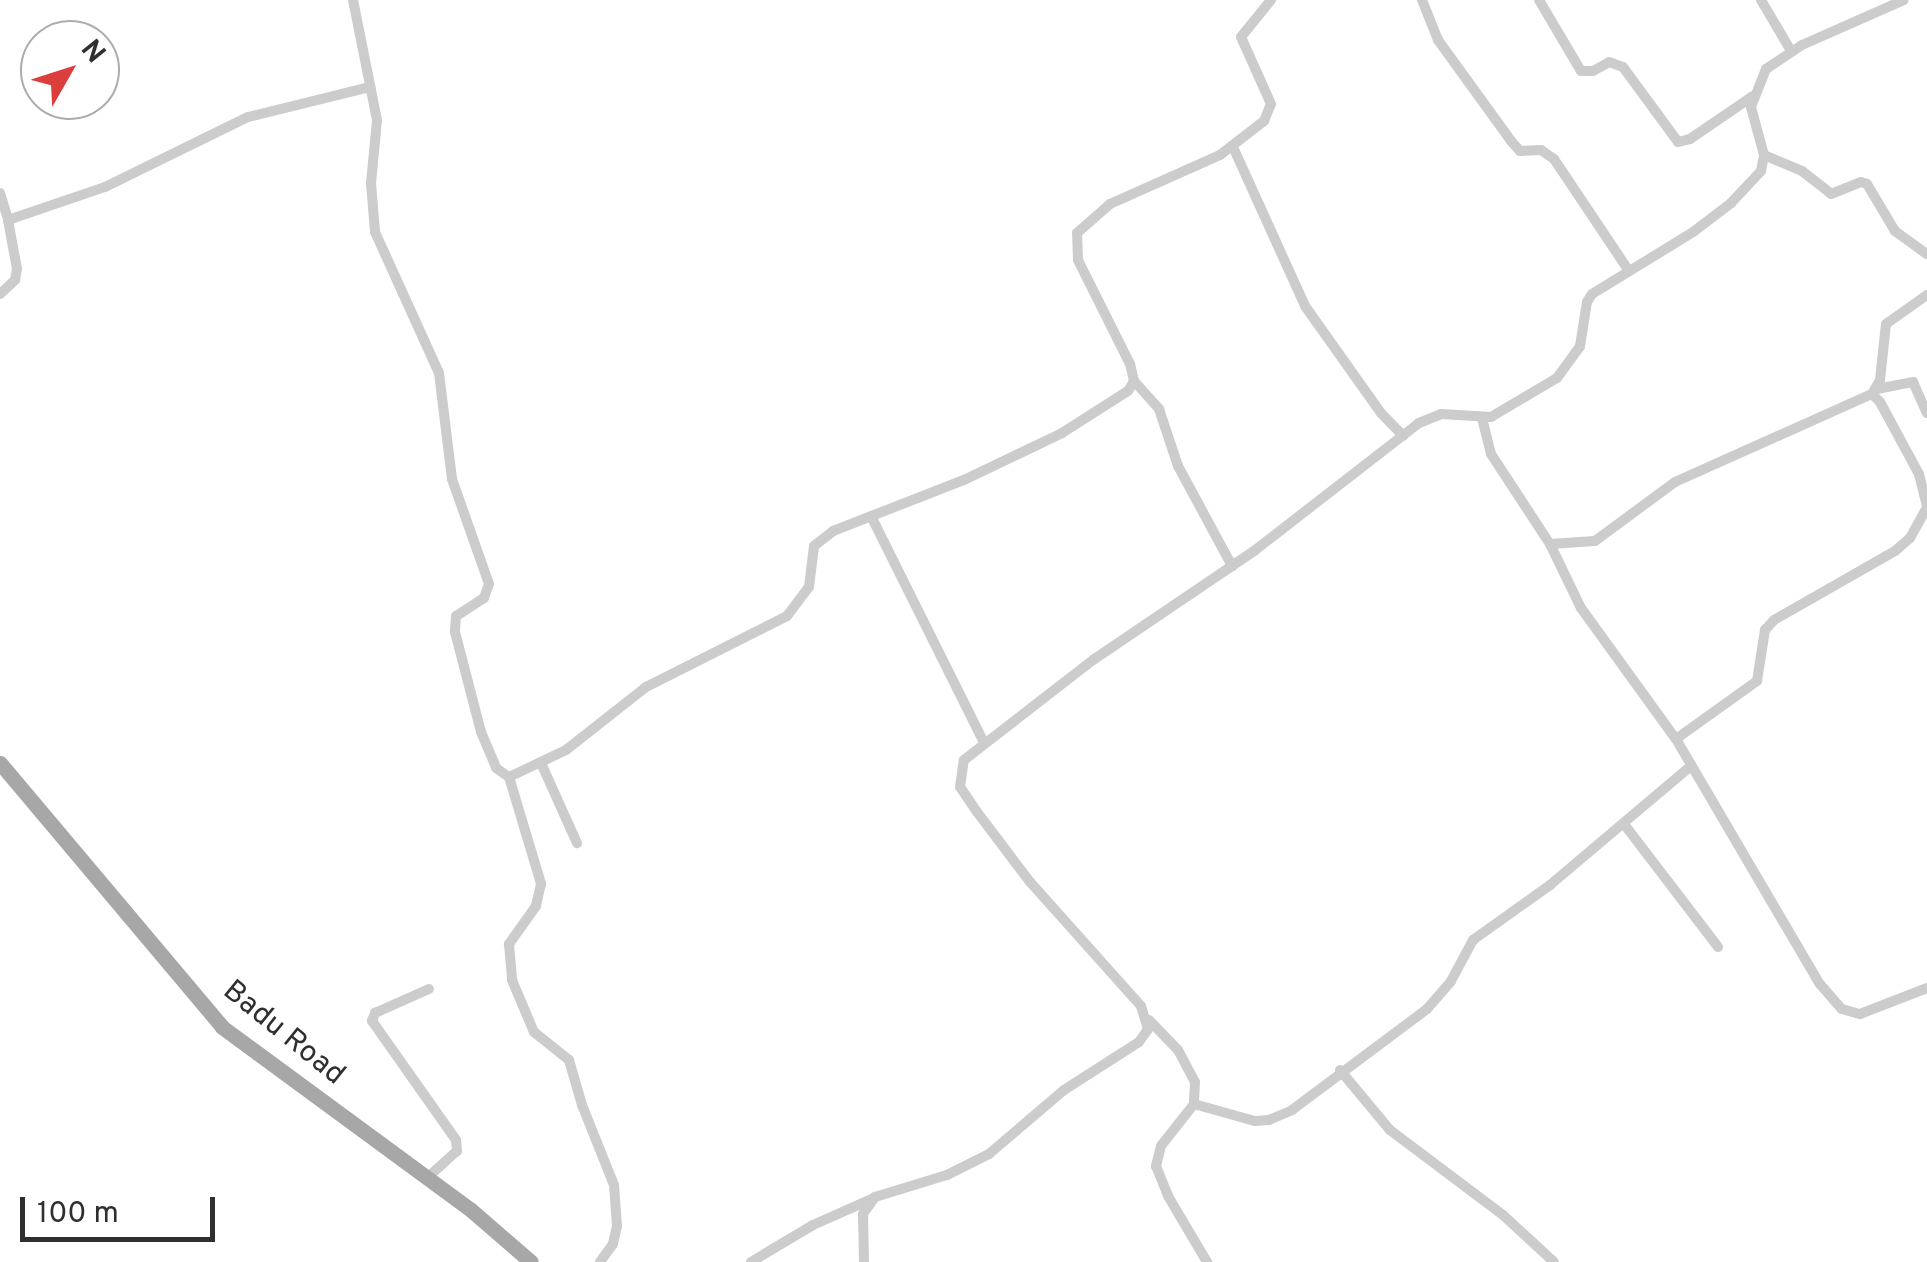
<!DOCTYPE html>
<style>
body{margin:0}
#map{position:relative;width:1927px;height:1262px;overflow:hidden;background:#fff;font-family:Overpass,sans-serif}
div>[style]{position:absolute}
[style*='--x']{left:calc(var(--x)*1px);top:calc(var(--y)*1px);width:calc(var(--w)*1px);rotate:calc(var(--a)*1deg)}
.street>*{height:10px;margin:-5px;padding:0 5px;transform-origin:5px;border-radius:5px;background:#ccc}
.primary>*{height:15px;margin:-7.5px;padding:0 7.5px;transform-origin:7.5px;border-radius:7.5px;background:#a7a7a7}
span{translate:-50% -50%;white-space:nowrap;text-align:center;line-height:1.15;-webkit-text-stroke:10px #fff;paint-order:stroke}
.street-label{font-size:30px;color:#2f2f2f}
.north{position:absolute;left:20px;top:20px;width:100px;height:100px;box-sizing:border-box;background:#fff;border:2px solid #acacac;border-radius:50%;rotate:51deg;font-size:28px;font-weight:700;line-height:40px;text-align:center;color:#2f2f2f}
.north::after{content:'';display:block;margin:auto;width:35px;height:45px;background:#db3e3c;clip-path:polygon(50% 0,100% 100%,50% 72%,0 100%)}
.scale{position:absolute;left:20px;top:1197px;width:195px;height:45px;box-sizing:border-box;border:5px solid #2f2f2f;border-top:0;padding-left:12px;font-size:30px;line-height:35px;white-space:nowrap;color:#2f2f2f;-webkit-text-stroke:8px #fff;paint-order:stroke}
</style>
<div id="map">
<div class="street">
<i style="--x:353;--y:0;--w:122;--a:78.7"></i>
<i style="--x:377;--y:120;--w:63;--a:95.4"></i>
<i style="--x:371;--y:183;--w:49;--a:85.3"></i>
<i style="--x:375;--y:232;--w:155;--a:65.6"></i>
<i style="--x:439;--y:373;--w:107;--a:83"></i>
<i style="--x:452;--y:479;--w:111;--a:70.6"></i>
<i style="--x:489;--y:584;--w:15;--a:110"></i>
<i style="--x:484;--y:598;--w:33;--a:147"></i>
<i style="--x:456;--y:616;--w:16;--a:94"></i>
<i style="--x:455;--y:632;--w:103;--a:75.4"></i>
<i style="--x:481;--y:732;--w:39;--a:67"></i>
<i style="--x:496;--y:768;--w:16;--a:35"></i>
<i style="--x:509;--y:777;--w:63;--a:-25.3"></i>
<i style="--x:566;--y:750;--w:102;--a:-38.2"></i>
<i style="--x:646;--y:687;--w:158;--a:-26.7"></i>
<i style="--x:787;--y:616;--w:36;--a:-53"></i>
<i style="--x:809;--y:587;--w:41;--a:-83"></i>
<i style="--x:814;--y:546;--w:24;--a:-38"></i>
<i style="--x:833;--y:531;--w:141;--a:-21.3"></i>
<i style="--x:964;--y:480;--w:109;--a:-25.6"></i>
<i style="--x:1062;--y:433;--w:78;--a:-32.5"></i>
<i style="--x:1128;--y:391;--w:12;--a:-59"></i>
<i style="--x:1134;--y:381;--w:17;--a:-103"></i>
<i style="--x:1130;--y:364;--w:116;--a:-116.6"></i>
<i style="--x:1078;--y:260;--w:27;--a:-92"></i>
<i style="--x:1077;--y:233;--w:44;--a:-41.3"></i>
<i style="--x:1110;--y:204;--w:120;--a:-24"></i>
<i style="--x:1220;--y:155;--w:56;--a:-37.7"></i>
<i style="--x:1264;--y:121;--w:18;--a:-68"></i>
<i style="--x:1271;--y:104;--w:73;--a:-114.1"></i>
<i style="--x:1241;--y:37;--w:48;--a:-51"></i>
<i style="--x:1422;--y:0;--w:43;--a:68.2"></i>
<i style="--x:1438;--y:40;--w:125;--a:54.1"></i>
<i style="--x:1511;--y:141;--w:13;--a:48"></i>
<i style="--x:1520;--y:151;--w:21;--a:-3"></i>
<i style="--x:1541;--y:150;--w:16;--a:35"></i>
<i style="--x:1554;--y:159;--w:135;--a:56.2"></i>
<i style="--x:1539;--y:0;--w:82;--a:59.4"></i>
<i style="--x:1581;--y:71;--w:12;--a:0"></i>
<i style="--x:1593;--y:71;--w:18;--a:-29"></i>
<i style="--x:1609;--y:62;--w:15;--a:20"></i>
<i style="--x:1623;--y:67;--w:93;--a:53.7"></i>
<i style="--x:1678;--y:142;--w:12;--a:-14"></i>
<i style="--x:1690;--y:139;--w:76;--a:-34.3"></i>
<i style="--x:1761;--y:0;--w:59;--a:59.5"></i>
<i style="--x:1233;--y:147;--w:175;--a:65.6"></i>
<i style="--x:1305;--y:306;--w:131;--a:54.6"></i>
<i style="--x:1381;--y:413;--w:32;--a:46"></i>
<i style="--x:1764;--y:155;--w:41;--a:22.8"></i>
<i style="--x:1802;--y:171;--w:37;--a:38"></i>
<i style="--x:1831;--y:194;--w:32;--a:-22"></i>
<i style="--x:1861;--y:182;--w:6;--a:18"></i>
<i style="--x:1867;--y:184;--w:55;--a:59.2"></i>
<i style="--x:1895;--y:231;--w:39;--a:36"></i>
<i style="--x:0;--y:193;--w:28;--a:73"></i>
<i style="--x:8;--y:220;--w:102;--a:-18.8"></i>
<i style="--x:105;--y:187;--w:159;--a:-26.1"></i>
<i style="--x:248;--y:117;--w:126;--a:-13.8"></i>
<i style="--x:0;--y:294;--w:21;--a:-43"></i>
<i style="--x:15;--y:280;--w:11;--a:-80"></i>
<i style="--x:17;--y:269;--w:50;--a:-100.4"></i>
<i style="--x:1134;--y:381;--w:38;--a:48"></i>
<i style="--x:1159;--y:409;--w:60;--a:71.6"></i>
<i style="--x:1178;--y:466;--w:114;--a:61.6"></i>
<i style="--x:1877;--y:389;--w:37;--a:-11"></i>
<i style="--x:1913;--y:382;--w:34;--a:66"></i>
<i style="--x:1872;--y:394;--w:11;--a:45"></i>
<i style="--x:1880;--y:402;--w:82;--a:61.6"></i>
<i style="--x:1919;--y:474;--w:33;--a:76"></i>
<i style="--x:1482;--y:418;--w:37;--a:76"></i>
<i style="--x:1491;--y:454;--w:108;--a:56.8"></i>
<i style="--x:1550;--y:544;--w:71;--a:64.2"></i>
<i style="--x:1581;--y:608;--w:162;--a:54.1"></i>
<i style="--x:1676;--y:739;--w:284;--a:59.6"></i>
<i style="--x:1820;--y:984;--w:33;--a:49"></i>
<i style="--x:1842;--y:1009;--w:19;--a:16"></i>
<i style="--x:1860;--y:1014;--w:72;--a:-21.2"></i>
<i style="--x:871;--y:516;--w:251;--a:63.5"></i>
<i style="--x:1550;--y:544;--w:45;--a:-3.8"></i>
<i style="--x:1595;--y:541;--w:99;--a:-36.4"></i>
<i style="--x:1675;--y:482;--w:216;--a:-24.1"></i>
<i style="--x:1872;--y:394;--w:16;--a:-60"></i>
<i style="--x:1880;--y:380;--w:56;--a:-83.9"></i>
<i style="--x:1886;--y:324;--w:50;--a:-35.3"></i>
<i style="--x:1676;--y:739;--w:100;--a:-35.6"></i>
<i style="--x:1757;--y:681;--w:52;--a:-81.1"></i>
<i style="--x:1765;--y:630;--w:13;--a:-48"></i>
<i style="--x:1774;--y:620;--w:139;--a:-29.7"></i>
<i style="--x:1895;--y:551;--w:20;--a:-41"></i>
<i style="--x:1910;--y:538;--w:35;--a:-61"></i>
<i style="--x:541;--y:763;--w:88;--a:65.8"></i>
<i style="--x:509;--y:777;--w:112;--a:73.3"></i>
<i style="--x:541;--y:884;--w:23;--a:103"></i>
<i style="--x:536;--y:906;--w:47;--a:125.4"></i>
<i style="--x:509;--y:944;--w:36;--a:85"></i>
<i style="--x:512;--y:980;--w:56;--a:67.1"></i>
<i style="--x:534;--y:1032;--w:45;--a:38.7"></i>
<i style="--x:569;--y:1060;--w:47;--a:73.9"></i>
<i style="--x:582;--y:1105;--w:86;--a:68.2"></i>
<i style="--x:614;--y:1185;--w:41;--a:85.8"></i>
<i style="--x:617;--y:1226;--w:18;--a:103"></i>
<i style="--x:613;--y:1244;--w:22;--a:126"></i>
<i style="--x:1624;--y:824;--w:155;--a:52.6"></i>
<i style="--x:1149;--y:1020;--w:42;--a:46"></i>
<i style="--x:1178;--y:1050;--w:36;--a:62"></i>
<i style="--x:1195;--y:1082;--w:22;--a:93"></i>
<i style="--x:1194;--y:1104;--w:53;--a:128.2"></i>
<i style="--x:1161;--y:1146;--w:21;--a:104"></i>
<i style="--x:1156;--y:1166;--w:32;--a:68"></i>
<i style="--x:1168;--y:1196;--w:77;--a:59.4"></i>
<i style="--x:1340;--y:1070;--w:78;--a:50.2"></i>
<i style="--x:1390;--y:1130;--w:141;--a:37"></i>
<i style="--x:1503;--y:1215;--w:69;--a:42.7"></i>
<i style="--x:1194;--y:1104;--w:63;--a:15.6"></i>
<i style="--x:1255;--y:1121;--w:14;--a:-4"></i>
<i style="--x:1269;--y:1120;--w:25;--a:-23"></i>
<i style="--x:1292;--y:1110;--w:169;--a:-36.8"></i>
<i style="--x:1427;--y:1009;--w:37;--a:-49"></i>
<i style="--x:1451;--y:981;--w:47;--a:-61.8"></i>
<i style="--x:1473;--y:940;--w:95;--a:-35.5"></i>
<i style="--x:1550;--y:885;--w:185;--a:-40.2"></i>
<i style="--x:428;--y:1177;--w:39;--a:-42"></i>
<i style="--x:457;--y:1151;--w:11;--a:-95"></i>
<i style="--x:456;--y:1140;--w:146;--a:-125.2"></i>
<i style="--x:372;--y:1021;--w:9;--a:-69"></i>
<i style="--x:375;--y:1013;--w:59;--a:-24"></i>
<i style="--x:751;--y:1262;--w:72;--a:-30.8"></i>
<i style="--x:813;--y:1225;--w:67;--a:-23.9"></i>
<i style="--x:864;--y:1262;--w:48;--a:-91.2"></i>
<i style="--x:863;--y:1214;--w:21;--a:-55"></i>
<i style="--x:875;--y:1197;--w:75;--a:-17"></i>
<i style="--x:947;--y:1175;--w:47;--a:-26.6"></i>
<i style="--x:989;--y:1154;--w:99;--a:-40.5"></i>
<i style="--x:1064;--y:1090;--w:89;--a:-32.6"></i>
<i style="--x:1139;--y:1042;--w:16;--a:-55"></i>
<i style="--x:1148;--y:1029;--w:24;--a:-107"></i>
<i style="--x:1141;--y:1006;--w:166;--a:-131.8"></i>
<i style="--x:1030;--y:882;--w:88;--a:-127.1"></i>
<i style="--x:977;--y:812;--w:30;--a:-124"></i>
<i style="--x:960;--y:787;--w:27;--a:-82"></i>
<i style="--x:964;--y:760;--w:163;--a:-37.8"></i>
<i style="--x:1093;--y:660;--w:194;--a:-34.1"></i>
<i style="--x:1254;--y:551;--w:209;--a:-37.8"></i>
<i style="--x:1419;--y:423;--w:24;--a:-22"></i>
<i style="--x:1441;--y:414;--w:50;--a:3.4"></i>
<i style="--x:1491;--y:417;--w:77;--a:-30.6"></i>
<i style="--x:1557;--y:378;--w:39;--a:-54"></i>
<i style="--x:1580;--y:346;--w:45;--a:-81"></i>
<i style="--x:1587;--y:302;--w:9;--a:-58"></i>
<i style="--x:1592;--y:294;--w:119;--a:-31.5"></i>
<i style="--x:1693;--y:232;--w:48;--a:-37.3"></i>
<i style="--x:1731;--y:203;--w:44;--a:-46.8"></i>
<i style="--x:1761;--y:171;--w:16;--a:-79"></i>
<i style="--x:1764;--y:155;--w:50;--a:-105.2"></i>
<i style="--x:1751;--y:107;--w:41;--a:-68.5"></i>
<i style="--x:1766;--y:69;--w:43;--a:-33.7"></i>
<i style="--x:1802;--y:45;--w:111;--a:-23.8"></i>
</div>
<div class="primary">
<i style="--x:0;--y:763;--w:345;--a:49.9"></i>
<i style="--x:222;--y:1027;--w:309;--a:36.3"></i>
<i style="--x:471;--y:1210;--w:79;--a:40.9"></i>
</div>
<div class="street-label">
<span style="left:283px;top:1034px;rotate:39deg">Badu Road</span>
</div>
<div class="north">N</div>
<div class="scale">100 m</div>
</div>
